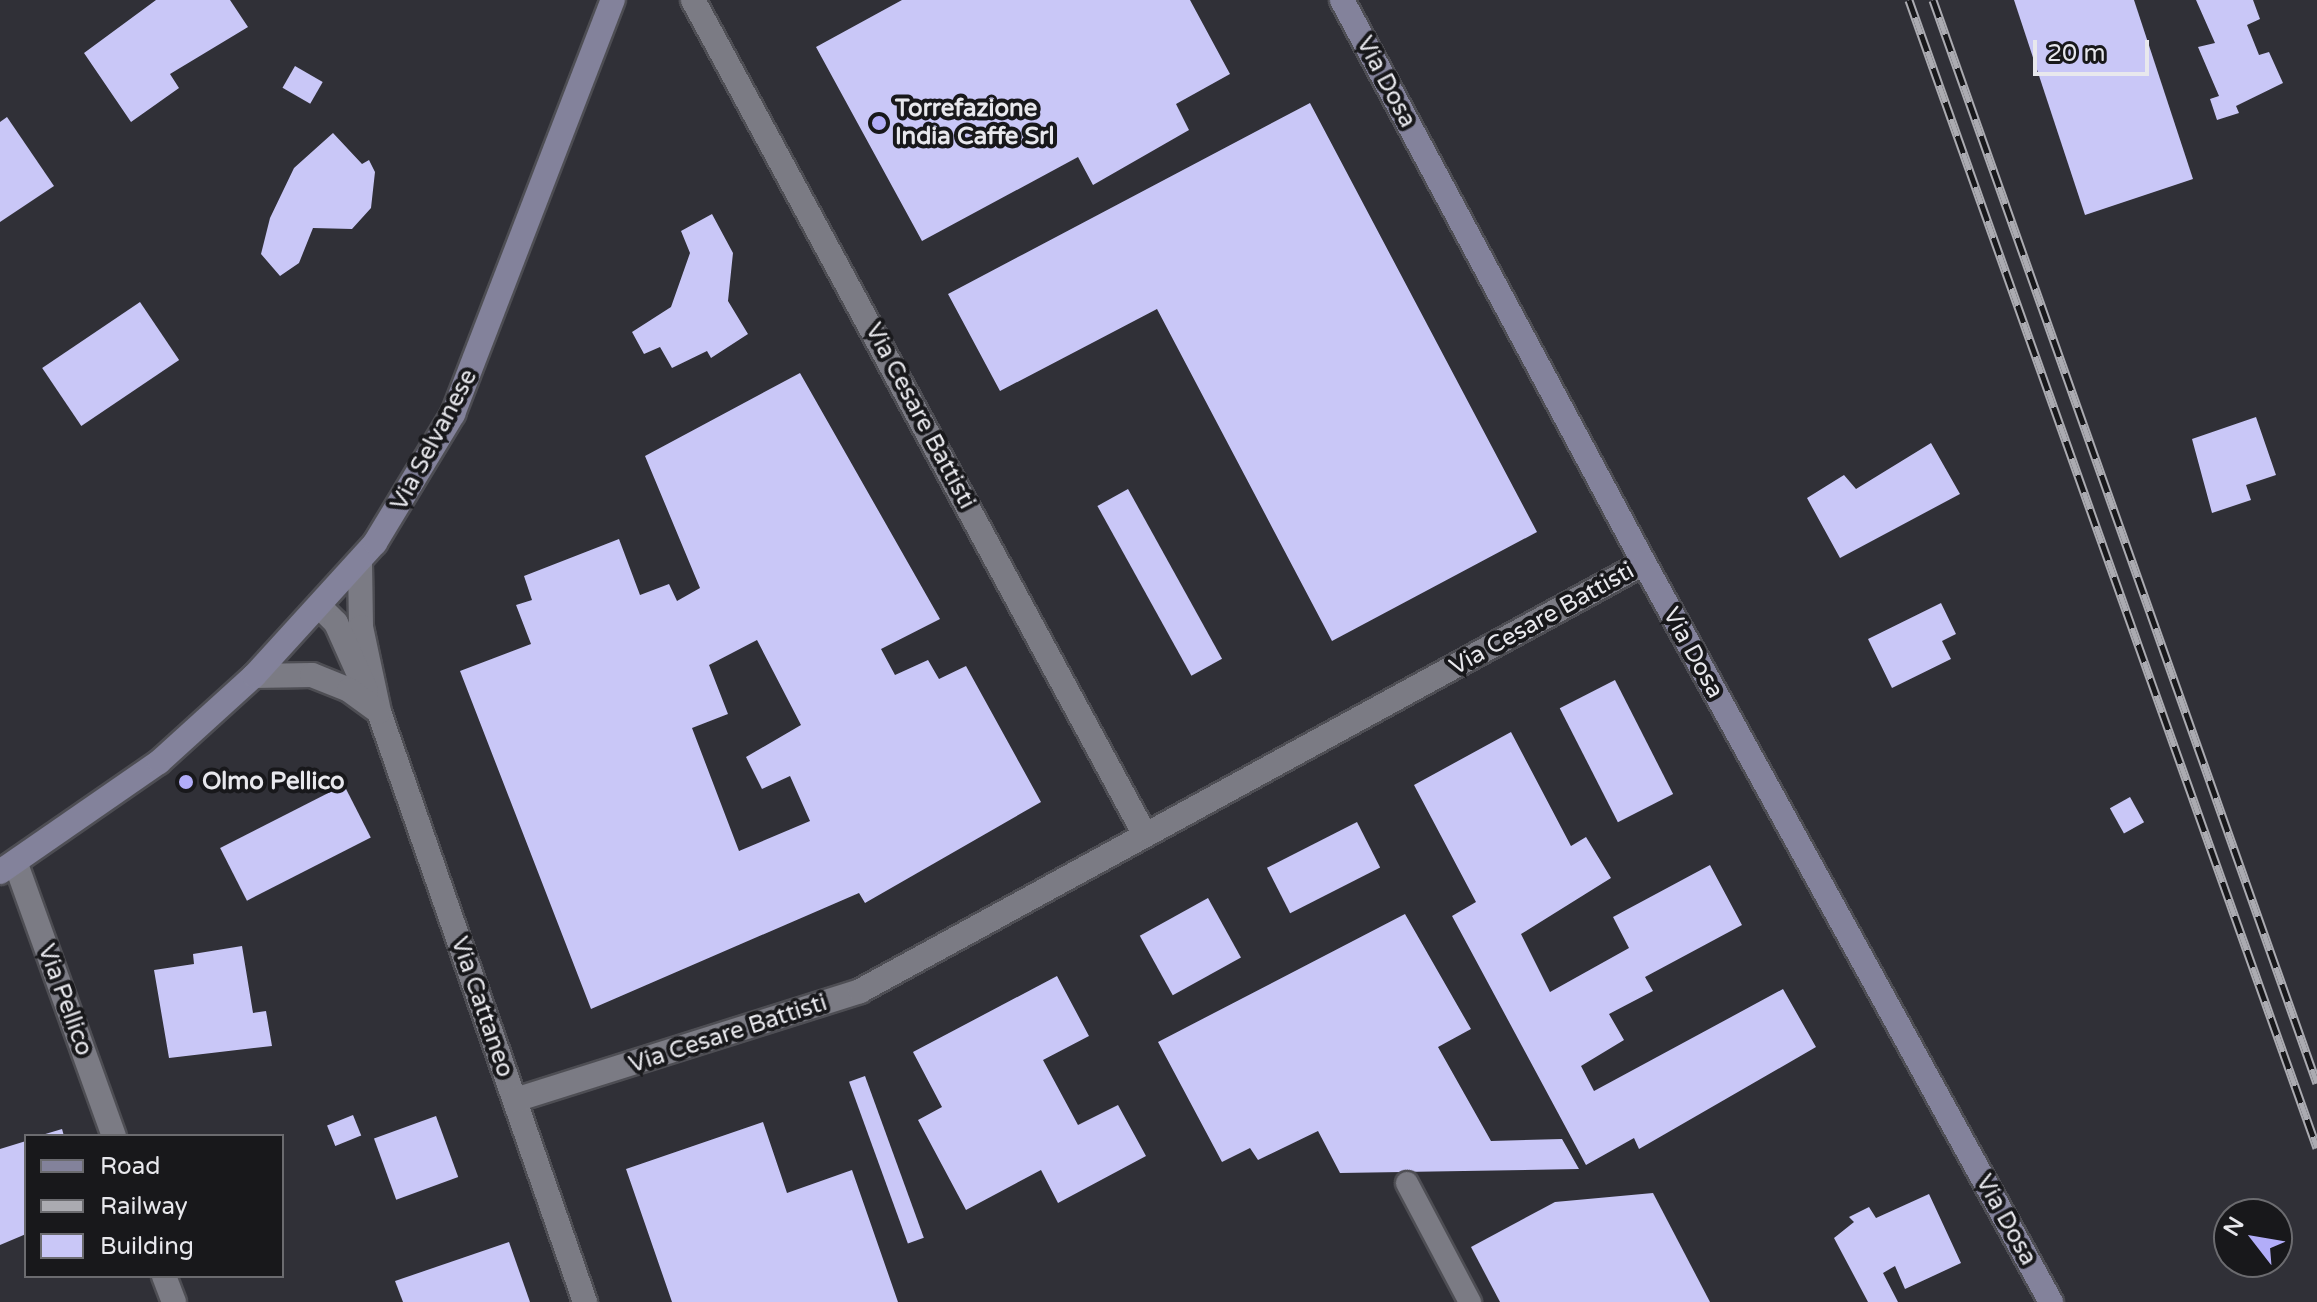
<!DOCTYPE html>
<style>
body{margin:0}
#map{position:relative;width:2317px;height:1302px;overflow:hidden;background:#303037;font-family:"Varela Round",sans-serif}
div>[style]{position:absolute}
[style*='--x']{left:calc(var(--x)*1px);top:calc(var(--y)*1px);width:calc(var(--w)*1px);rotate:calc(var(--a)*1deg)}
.building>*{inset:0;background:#c9c7f7;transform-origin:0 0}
.roads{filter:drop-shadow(2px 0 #4e4e54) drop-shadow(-2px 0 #4e4e54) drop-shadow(0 2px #4e4e54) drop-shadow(0 -2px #4e4e54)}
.lane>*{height:22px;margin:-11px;padding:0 11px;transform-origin:11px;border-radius:11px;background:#7b7b84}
.street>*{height:24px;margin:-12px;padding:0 12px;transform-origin:12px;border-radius:12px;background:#7b7b84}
.secondary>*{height:24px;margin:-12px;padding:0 12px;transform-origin:12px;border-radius:12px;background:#83829b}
.rail>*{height:9px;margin-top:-4.5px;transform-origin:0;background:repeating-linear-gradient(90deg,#18181b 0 18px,#ababb1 0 36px);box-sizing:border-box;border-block:2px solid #ababb1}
.dots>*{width:22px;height:22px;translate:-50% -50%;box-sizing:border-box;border:4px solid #18181b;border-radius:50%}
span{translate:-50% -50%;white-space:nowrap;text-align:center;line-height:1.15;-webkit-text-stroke:8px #18181b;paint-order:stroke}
.street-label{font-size:24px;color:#e8e8ed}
.poi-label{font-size:24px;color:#e8e8ed;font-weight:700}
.left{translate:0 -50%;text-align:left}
.legend{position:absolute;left:24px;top:1134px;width:260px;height:144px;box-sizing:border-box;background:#18181b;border:2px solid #6b6b6f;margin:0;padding:10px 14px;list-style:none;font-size:24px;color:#e8e8ed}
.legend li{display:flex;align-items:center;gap:16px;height:40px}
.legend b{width:40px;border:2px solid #6b6b6f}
.north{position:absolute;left:2213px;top:1198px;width:80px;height:80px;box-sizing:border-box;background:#18181b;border:2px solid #6b6b6f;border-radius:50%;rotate:301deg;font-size:22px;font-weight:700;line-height:32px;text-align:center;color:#e8e8ed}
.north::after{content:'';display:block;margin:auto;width:28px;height:36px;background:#b2adf9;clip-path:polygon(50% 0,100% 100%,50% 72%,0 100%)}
.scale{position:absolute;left:2033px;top:40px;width:116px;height:36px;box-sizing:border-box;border:4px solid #e8e8ed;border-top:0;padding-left:10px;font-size:24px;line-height:28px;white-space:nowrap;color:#e8e8ed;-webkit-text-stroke:6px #18181b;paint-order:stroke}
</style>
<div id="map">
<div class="building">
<i style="clip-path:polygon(156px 0,230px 0,248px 27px,170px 74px,179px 88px,131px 122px,84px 53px)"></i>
<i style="clip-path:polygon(902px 0,1190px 0,1230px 74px,1176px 104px,1189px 130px,1093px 185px,1078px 157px,922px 241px,816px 47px)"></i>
<i style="clip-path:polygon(2014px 0,2134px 0,2193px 179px,2085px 215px)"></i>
<i style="clip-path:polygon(2196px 0,2253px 0,2260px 19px,2247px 25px,2259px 55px,2269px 52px,2283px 83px,2236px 106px,2239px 113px,2217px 120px,2210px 99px,2219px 96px,2198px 47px,2215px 43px)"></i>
<i style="left:295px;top:66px;width:32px;height:25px;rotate:30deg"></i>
<i style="clip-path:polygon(1310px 103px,1537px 532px,1332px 641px,1157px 309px,1000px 391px,948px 294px)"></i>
<i style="clip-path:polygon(7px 117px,54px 186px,0 222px,0 122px)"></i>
<i style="clip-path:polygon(333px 133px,362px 164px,369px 160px,375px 172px,371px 208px,352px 229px,313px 228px,299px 263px,280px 276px,261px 254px,270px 218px,294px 168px)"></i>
<i style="clip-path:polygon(712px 214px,733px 253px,728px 301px,748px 334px,711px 358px,707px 351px,672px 368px,660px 347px,644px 354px,632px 332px,671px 307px,690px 253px,681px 231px)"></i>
<i style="left:140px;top:302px;width:70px;height:118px;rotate:56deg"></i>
<i style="clip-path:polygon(evenodd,800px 373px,940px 619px,881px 649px,895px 675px,928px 660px,939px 679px,966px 666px,1041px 802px,865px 903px,859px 893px,591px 1009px,460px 671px,531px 644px,516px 605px,532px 600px,524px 576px,619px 539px,640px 595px,669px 584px,677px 601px,700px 588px,645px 456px,800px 373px,757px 640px,801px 725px,746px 757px,762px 789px,790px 776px,810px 821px,739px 851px,692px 728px,728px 714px,709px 665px,757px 640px)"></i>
<i style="clip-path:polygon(2256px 417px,2276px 475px,2246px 485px,2251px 500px,2212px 513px,2192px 439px)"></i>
<i style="clip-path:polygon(1931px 443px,1960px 494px,1840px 558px,1807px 498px,1844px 475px,1856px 489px)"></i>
<i style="left:1128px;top:489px;width:194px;height:35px;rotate:61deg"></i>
<i style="clip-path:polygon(1941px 603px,1956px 634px,1942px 641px,1951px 659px,1892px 688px,1868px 639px)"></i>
<i style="left:1615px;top:680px;width:128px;height:62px;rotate:63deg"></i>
<i style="clip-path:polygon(1511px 732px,1571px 846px,1586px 837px,1611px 878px,1521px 934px,1550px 992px,1629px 948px,1613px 917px,1710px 865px,1742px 925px,1645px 977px,1653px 991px,1609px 1014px,1624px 1040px,1581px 1066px,1594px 1091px,1783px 989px,1816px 1047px,1639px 1149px,1634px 1138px,1586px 1165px,1452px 916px,1476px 902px,1414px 785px)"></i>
<i style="left:344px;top:785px;width:59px;height:139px;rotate:63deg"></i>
<i style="left:2130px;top:797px;width:29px;height:23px;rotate:61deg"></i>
<i style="left:1357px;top:822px;width:51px;height:101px;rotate:63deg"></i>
<i style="left:1208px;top:898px;width:68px;height:78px;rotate:61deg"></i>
<i style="clip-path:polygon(1405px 914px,1471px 1029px,1438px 1047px,1491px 1141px,1562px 1139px,1579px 1169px,1340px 1173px,1318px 1131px,1258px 1160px,1250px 1148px,1222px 1162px,1158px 1042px)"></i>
<i style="clip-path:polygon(242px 946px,253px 1013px,266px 1011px,272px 1046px,169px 1058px,154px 970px,194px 964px,193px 954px)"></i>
<i style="clip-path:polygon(1057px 976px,1089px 1036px,1043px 1060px,1078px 1125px,1118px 1105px,1146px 1156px,1058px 1203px,1041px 1170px,966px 1210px,918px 1120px,942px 1107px,913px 1052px)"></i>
<i style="left:865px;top:1076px;width:172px;height:17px;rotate:70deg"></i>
<i style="left:353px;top:1115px;width:22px;height:28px;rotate:68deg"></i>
<i style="left:436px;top:1116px;width:65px;height:66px;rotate:70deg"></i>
<i style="clip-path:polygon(763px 1122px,787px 1193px,852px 1170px,898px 1302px,672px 1302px,626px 1169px)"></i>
<i style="clip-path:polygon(62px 1129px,64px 1136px,43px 1136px,42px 1135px)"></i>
<i style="clip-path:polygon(26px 1141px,26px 1234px,0 1245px,0 1149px)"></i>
<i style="clip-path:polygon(1653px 1193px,1710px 1302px,1500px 1302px,1471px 1247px,1555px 1202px)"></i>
<i style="clip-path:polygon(1929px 1194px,1961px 1263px,1905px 1289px,1895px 1266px,1883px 1273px,1898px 1302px,1868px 1302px,1834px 1238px,1854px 1222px,1849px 1217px,1869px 1207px,1876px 1218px)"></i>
<i style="clip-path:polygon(509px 1242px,530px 1302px,403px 1302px,395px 1281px)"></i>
</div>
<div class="roads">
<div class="lane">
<i style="--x:1407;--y:1183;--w:135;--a:62.1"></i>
</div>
<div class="street">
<i style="--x:693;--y:0;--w:947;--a:61.57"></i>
<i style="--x:360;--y:563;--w:64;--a:89.1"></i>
<i style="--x:361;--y:627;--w:87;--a:78"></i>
<i style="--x:379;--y:712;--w:625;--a:70.75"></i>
<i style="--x:321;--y:608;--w:21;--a:45"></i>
<i style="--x:336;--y:623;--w:73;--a:65.9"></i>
<i style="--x:254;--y:676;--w:58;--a:-1"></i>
<i style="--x:312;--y:675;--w:40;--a:22"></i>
<i style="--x:349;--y:690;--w:37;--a:36"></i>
<i style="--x:16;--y:864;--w:289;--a:70.2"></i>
<i style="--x:515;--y:1100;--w:362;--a:-17.5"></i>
<i style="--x:860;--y:991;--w:893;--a:-28.63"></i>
<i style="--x:164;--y:1276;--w:28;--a:69"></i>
</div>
<div class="secondary">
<i style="--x:1342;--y:0;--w:639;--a:61.79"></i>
<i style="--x:1644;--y:563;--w:844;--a:61.16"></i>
<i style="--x:0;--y:872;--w:193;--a:-34.7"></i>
<i style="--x:159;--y:762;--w:128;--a:-42.2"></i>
<i style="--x:254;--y:676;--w:180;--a:-47.7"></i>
<i style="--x:375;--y:543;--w:151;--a:-58.8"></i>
<i style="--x:453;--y:414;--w:444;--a:-68.9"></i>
</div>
</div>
<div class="rail">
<i style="--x:1909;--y:0;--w:1218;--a:70.43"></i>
<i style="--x:1933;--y:0;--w:1149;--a:70.48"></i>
</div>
<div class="dots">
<i style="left:879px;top:123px;background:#b2adf9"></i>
<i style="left:186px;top:782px;background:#b2adf9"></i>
</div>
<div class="street-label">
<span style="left:1386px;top:82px;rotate:62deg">Via Dosa</span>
<span style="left:920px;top:416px;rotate:62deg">Via Cesare Battisti</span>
<span style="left:434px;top:440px;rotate:-62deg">Via Selvanese</span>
<span style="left:1542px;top:619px;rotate:-29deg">Via Cesare Battisti</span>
<span style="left:1693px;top:653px;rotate:61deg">Via Dosa</span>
<span style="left:65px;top:1000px;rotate:70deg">Via Pellico</span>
<span style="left:482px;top:1007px;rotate:71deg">Via Cattaneo</span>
<span style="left:728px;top:1034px;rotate:-18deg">Via Cesare Battisti</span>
<span style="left:2006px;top:1220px;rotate:61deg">Via Dosa</span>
</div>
<div class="poi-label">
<span class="left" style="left:895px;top:123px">Torrefazione<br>India Caffe Srl</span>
<span class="left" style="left:202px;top:782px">Olmo Pellico</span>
</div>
<ul class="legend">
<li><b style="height:10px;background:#83829b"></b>Road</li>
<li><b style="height:10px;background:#ababb1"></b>Railway</li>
<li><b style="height:22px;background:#c9c7f7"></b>Building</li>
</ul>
<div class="north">N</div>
<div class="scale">20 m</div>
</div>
